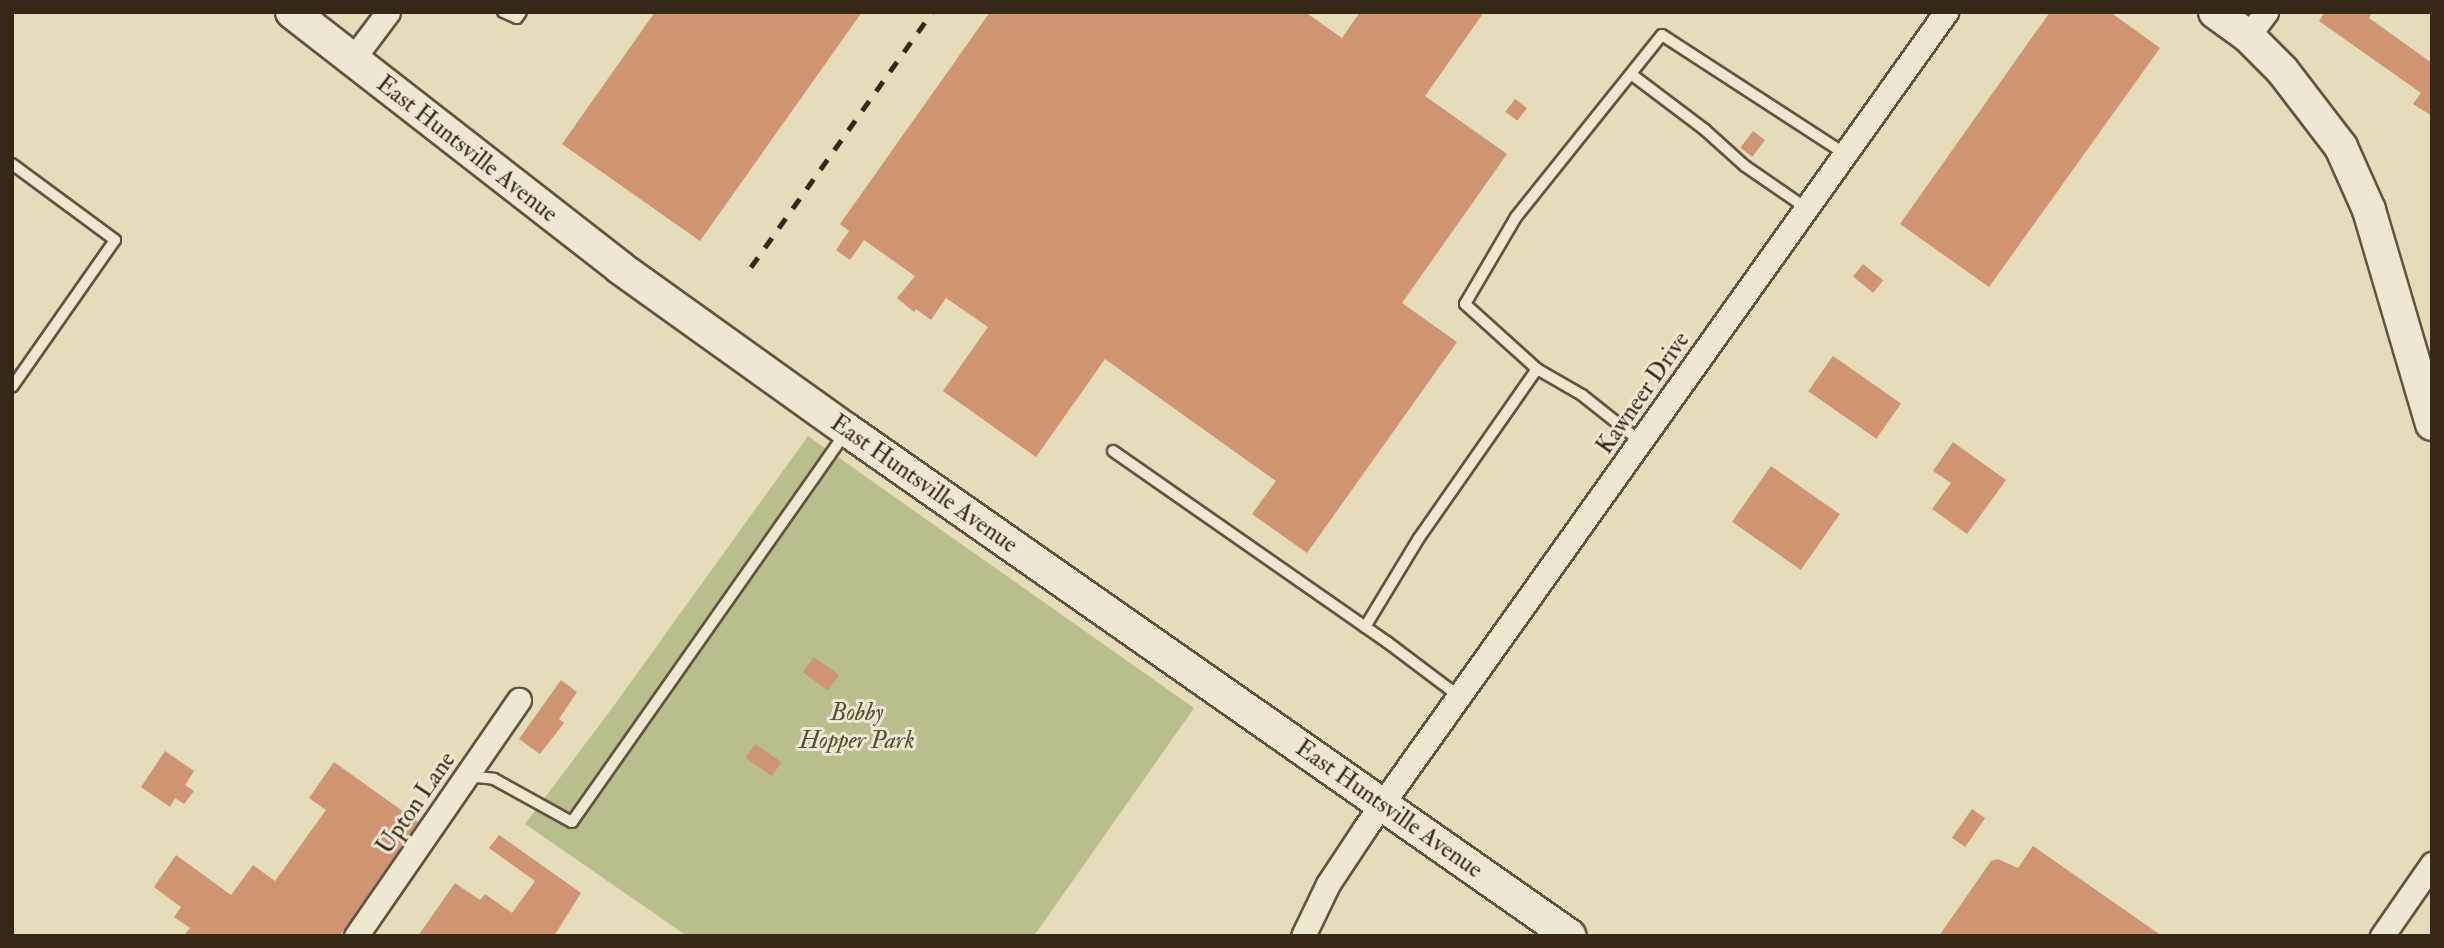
<!DOCTYPE html>
<style>
body{margin:0}
#map{position:relative;width:2444px;height:948px;overflow:hidden;background:#e5dcb9;font-family:"IM FELL Double Pica",serif}
div>[style]{position:absolute}
[style*='--x']{left:calc(var(--x)*1px);top:calc(var(--y)*1px);width:calc(var(--w)*1px);rotate:calc(var(--a)*1deg)}
.green>*{inset:0;background:#b8bf8d}
.building>*{inset:0;background:#cf9472;transform-origin:0 0}
.roads{filter:drop-shadow(2px 0 #62553f) drop-shadow(-2px 0 #62553f) drop-shadow(0 2px #62553f) drop-shadow(0 -2px #62553f)}
.lane>*{height:10px;margin:-5px;padding:0 5px;transform-origin:5px;border-radius:5px;background:#eee8d2}
.street>*{height:23px;margin:-11.5px;padding:0 11.5px;transform-origin:11.5px;border-radius:11.5px;background:#eee8d2}
.secondary>*{height:32px;margin:-16px;padding:0 16px;transform-origin:16px;border-radius:16px;background:#eee8d2}
.rail>*{height:5px;margin-top:-2.5px;transform-origin:0;background:repeating-linear-gradient(90deg,#362816 0 12px,transparent 0 24px)}
span{translate:-50% -50%;white-space:nowrap;text-align:center;line-height:1.15;-webkit-text-stroke:6px #eee8d2;paint-order:stroke}
.street-label{font-size:24px;color:#362816}
.park-label{font-size:24px;color:#564e34;font-style:italic}
.frame{position:absolute;inset:0;border:14px solid #362816;pointer-events:none}
</style>
<div id="map">
<div class="green">
<i style="clip-path:polygon(808px 436px,1194px 708px,1034px 936px,687px 936px,525px 824px,610px 711px)"></i>
</div>
<div class="building">
<i style="clip-path:polygon(655px 12px,862px 12px,700px 241px,562px 144px)"></i>
<i style="clip-path:polygon(990px 12px,1305px 12px,1342px 38px,1360px 12px,1484px 12px,1425px 96px,1507px 154px,1402px 303px,1457px 342px,1307px 553px,1252px 514px,1276px 481px,1105px 359px,1036px 457px,943px 391px,988px 327px,946px 298px,931px 320px,916px 309px,914px 312px,897px 298px,915px 276px,864px 240px,850px 260px,836px 250px,849px 231px,840px 224px)"></i>
<i style="clip-path:polygon(2050px 12px,2110px 12px,2160px 48px,1989px 287px,1900px 224px)"></i>
<i style="clip-path:polygon(2325px 12px,2372px 12px,2369px 18px,2432px 63px,2432px 116px,2413px 104px,2421px 93px,2319px 21px)"></i>
<i style="left:1515px;top:99px;width:15px;height:16px;rotate:37deg"></i>
<i style="left:1753px;top:131px;width:15px;height:21px;rotate:37deg"></i>
<i style="left:1863px;top:264px;width:26px;height:16px;rotate:39deg"></i>
<i style="left:1833px;top:356px;width:83px;height:43px;rotate:35deg"></i>
<i style="clip-path:polygon(1953px 442px,2006px 480px,1967px 534px,1932px 509px,1951px 483px,1933px 471px)"></i>
<i style="left:1771px;top:466px;width:84px;height:68px;rotate:35deg"></i>
<i style="left:814px;top:657px;width:31px;height:19px;rotate:36deg"></i>
<i style="clip-path:polygon(561px 680px,577px 692px,559px 719px,564px 723px,540px 754px,519px 739px)"></i>
<i style="left:755px;top:744px;width:32px;height:17px;rotate:34deg"></i>
<i style="clip-path:polygon(165px 751px,194px 771px,185px 785px,194px 791px,184px 804px,175px 798px,170px 807px,141px 787px)"></i>
<i style="clip-path:polygon(334px 762px,418px 822px,340px 936px,184px 936px,190px 928px,174px 917px,181px 907px,154px 887px,176px 855px,231px 895px,253px 865px,275px 881px,326px 810px,309px 798px)"></i>
<i style="left:1972px;top:809px;width:16px;height:35px;rotate:35deg"></i>
<i style="clip-path:polygon(499px 835px,581px 893px,554px 936px,418px 936px,455px 883px,480px 900px,485px 894px,512px 913px,535px 881px,489px 848px)"></i>
<i style="clip-path:polygon(2033px 846px,2162px 936px,1939px 936px,1991px 861px,1998px 859px,2018px 868px)"></i>
</div>
<div class="roads">
<div class="lane">
<i style="--x:503;--y:12;--w:15;--a:23"></i>
<i style="--x:517;--y:18;--w:7;--a:-56"></i>
<i style="--x:1631;--y:74;--w:93;--a:37.1"></i>
<i style="--x:1705;--y:130;--w:54;--a:42"></i>
<i style="--x:1745;--y:166;--w:74;--a:34.5"></i>
<i style="--x:12;--y:164;--w:128;--a:36.4"></i>
<i style="--x:115;--y:240;--w:179;--a:125"></i>
<i style="--x:1537;--y:369;--w:97;--a:-137.9"></i>
<i style="--x:1465;--y:304;--w:101;--a:-59.6"></i>
<i style="--x:1516;--y:217;--w:233;--a:-51.3"></i>
<i style="--x:1662;--y:35;--w:218;--a:33"></i>
<i style="--x:1113;--y:451;--w:334;--a:34.9"></i>
<i style="--x:1387;--y:642;--w:91;--a:37"></i>
<i style="--x:1365;--y:627;--w:104;--a:-58.8"></i>
<i style="--x:1419;--y:538;--w:206;--a:-55.1"></i>
<i style="--x:1537;--y:369;--w:52;--a:30"></i>
<i style="--x:1582;--y:395;--w:75;--a:38.5"></i>
<i style="--x:467;--y:776;--w:27;--a:6"></i>
<i style="--x:494;--y:779;--w:89;--a:28.9"></i>
<i style="--x:572;--y:822;--w:477;--a:-54.9"></i>
</div>
<div class="street">
<i style="--x:2248;--y:36;--w:30;--a:-53"></i>
<i style="--x:352;--y:60;--w:60;--a:-53.1"></i>
<i style="--x:356;--y:936;--w:287;--a:-55.4"></i>
<i style="--x:1303;--y:936;--w:58;--a:-64.3"></i>
<i style="--x:1328;--y:884;--w:67;--a:-56.5"></i>
<i style="--x:1365;--y:828;--w:1002;--a:-54.55"></i>
<i style="--x:2382;--y:936;--w:88;--a:-55.2"></i>
</div>
<div class="secondary">
<i style="--x:292;--y:12;--w:415;--a:37.9"></i>
<i style="--x:619;--y:267;--w:280;--a:35.6"></i>
<i style="--x:847;--y:430;--w:882;--a:34.99"></i>
<i style="--x:2215;--y:12;--w:41;--a:36"></i>
<i style="--x:2248;--y:36;--w:48;--a:45"></i>
<i style="--x:2282;--y:70;--w:97;--a:52.5"></i>
<i style="--x:2341;--y:147;--w:69;--a:66"></i>
<i style="--x:2369;--y:210;--w:223;--a:73.6"></i>
</div>
</div>
<div class="rail">
<i style="--x:751;--y:267;--w:313;--a:-54.6"></i>
</div>
<div class="street-label">
<span style="left:467px;top:149px;rotate:38deg">East Huntsville Avenue</span>
<span style="left:1643px;top:393px;rotate:-55deg">Kawneer Drive</span>
<span style="left:924px;top:484px;rotate:35deg">East Huntsville Avenue</span>
<span style="left:416px;top:803px;rotate:-55deg">Upton Lane</span>
<span style="left:1389px;top:809px;rotate:35deg">East Huntsville Avenue</span>
</div>
<div class="park-label">
<span style="left:857px;top:727px">Bobby<br>Hopper Park</span>
</div>
<div class="frame"></div>
</div>
